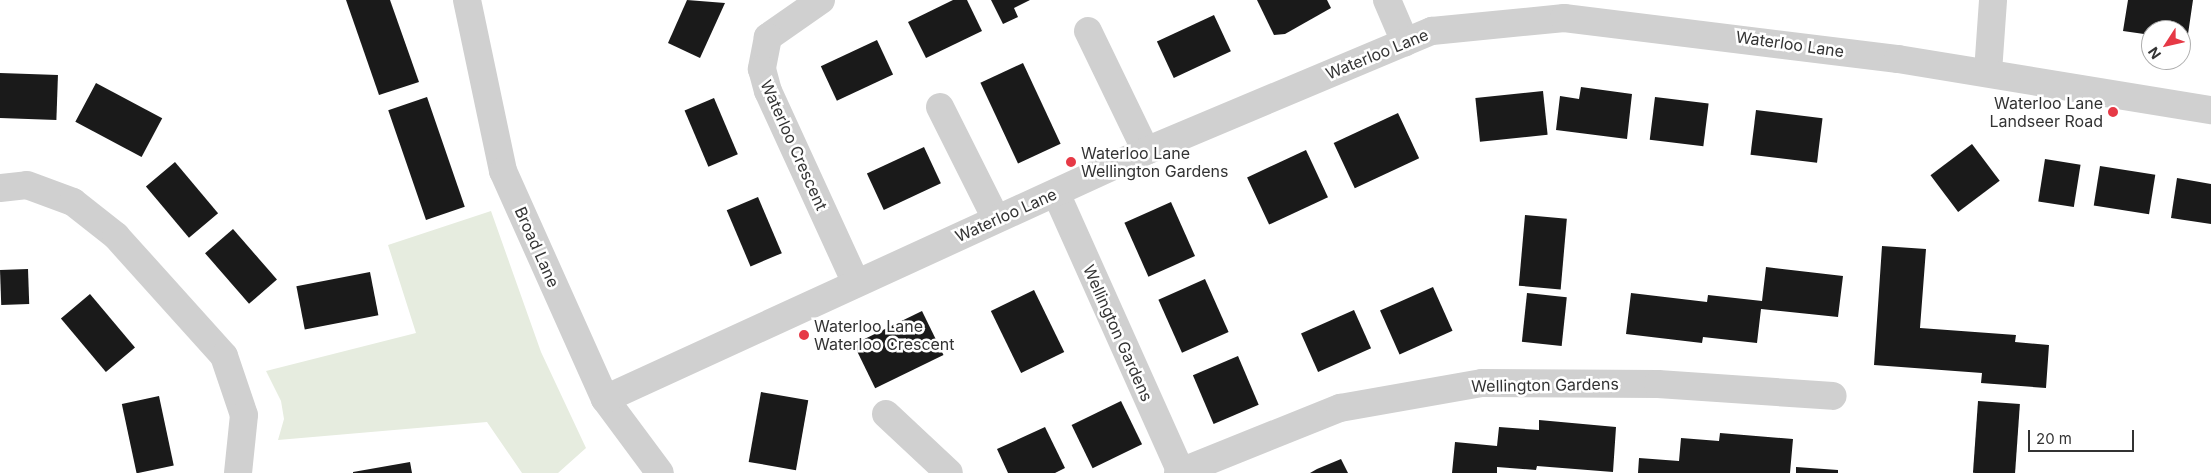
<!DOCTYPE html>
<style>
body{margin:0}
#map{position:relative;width:2211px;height:473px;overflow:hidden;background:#fff;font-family:Inter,sans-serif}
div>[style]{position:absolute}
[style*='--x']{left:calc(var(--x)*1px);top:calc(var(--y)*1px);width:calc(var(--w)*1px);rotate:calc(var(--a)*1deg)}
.green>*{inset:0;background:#e6ecdf}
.building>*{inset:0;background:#1a1a1a;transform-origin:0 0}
.minor>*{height:28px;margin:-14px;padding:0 14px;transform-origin:14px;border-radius:14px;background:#d0d0d0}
.dots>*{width:14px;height:14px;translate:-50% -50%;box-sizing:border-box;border:2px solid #fff;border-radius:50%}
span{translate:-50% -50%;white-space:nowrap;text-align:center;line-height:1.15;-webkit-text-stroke:5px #fff;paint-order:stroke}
.street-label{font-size:16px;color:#333}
.poi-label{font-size:16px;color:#333}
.right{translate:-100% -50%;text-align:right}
.left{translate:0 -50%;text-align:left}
.north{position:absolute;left:2141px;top:20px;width:50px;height:50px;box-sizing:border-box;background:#fff;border:1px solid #adadad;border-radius:50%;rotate:235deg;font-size:14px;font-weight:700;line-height:20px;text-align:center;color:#333}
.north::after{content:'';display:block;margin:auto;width:18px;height:22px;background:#e63946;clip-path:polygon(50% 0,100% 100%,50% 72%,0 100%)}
.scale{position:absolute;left:2028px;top:430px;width:106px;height:22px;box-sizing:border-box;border:2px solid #333;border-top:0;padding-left:6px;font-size:15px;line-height:18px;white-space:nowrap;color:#333;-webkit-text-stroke:4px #fff;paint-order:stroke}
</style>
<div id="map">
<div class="green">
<i style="clip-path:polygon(491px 211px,541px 352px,586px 448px,558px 473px,522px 473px,487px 422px,278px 440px,284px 419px,281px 401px,266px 371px,416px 333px,388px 245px)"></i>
</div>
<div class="building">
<i style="clip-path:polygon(346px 0,390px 0,419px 82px,379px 95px)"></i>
<i style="clip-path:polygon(687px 0,725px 3px,700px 58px,668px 43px)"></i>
<i style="clip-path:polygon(953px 0,967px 0,982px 31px,926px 58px,908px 22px)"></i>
<i style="clip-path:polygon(991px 0,1030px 0,1014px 8px,1018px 17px,1003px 24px)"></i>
<i style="clip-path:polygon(1257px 0,1327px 0,1331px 8px,1285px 34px,1274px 35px)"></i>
<i style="clip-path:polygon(2128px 0,2193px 0,2187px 41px,2181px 40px,2181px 30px,2151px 30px,2151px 35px,2123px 31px)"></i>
<i style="left:1214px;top:15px;width:40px;height:63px;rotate:65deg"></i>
<i style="left:877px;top:40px;width:38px;height:62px;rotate:65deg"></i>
<i style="left:1023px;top:63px;width:89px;height:47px;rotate:65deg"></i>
<i style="left:0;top:73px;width:58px;height:45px;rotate:2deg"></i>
<i style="left:96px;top:83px;width:75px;height:44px;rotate:28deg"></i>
<i style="clip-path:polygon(1581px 87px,1632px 94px,1627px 139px,1556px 130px,1560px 96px,1579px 99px)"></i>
<i style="left:1543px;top:91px;width:44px;height:68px;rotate:84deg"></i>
<i style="left:427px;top:97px;width:116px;height:41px;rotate:71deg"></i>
<i style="left:1655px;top:97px;width:54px;height:43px;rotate:7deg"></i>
<i style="left:714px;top:98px;width:61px;height:32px;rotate:67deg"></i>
<i style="left:1756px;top:110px;width:67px;height:45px;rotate:7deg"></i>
<i style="left:1398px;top:113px;width:50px;height:71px;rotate:65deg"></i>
<i style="left:1972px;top:144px;width:46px;height:52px;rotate:53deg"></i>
<i style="left:924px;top:147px;width:40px;height:63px;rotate:65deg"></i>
<i style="left:1306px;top:150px;width:52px;height:65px;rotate:65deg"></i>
<i style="left:2045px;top:159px;width:36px;height:43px;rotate:9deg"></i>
<i style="left:175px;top:162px;width:67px;height:38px;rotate:50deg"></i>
<i style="left:2100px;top:166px;width:56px;height:40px;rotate:9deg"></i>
<i style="clip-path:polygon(2177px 178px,2211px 184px,2211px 224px,2171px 218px)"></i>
<i style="left:758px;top:197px;width:61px;height:34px;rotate:67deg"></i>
<i style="left:1171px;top:202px;width:59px;height:51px;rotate:66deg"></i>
<i style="left:1525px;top:215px;width:42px;height:71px;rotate:5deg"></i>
<i style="left:233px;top:229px;width:67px;height:37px;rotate:49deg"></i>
<i style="clip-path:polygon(1882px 246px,1926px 249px,1920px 328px,2016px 335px,2015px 342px,2049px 345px,2046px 388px,1981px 383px,1982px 373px,1874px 365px)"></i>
<i style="clip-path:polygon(1766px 267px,1843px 276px,1838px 317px,1761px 309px,1757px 343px,1703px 337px,1702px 343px,1626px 334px,1631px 293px,1707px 302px,1708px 295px,1762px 301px)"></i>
<i style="left:28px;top:269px;width:35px;height:28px;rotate:88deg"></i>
<i style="left:370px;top:272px;width:44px;height:75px;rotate:79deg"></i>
<i style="left:1205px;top:279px;width:58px;height:51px;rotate:66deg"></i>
<i style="left:1433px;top:287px;width:48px;height:58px;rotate:66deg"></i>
<i style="left:1034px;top:290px;width:69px;height:48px;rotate:64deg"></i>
<i style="left:1527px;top:293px;width:40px;height:49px;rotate:6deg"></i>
<i style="left:90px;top:294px;width:70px;height:38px;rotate:50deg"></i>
<i style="left:1354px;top:310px;width:42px;height:58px;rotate:66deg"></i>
<i style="left:922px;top:311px;width:49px;height:76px;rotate:64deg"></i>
<i style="left:1238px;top:356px;width:53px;height:49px;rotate:67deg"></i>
<i style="left:761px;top:392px;width:48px;height:71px;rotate:10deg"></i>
<i style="left:159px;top:396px;width:71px;height:38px;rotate:78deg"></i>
<i style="left:1121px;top:401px;width:48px;height:55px;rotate:64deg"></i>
<i style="left:1978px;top:401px;width:42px;height:72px;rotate:4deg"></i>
<i style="clip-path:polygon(1539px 420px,1616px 427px,1613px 472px,1537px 466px,1536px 470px,1497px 467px,1497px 473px,1452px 473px,1455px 442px,1497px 446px,1499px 427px,1539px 430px)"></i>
<i style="clip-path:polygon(1045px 427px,1065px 468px,1055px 473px,1008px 473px,997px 449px)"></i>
<i style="clip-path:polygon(1720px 433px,1793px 439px,1790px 473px,1638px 473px,1639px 458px,1679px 461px,1681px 438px,1719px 441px)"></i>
<i style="clip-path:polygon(1341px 459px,1348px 473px,1310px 473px,1317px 469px)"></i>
<i style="clip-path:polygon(410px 462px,412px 473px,353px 473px,353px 472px)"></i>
<i style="clip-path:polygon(1796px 467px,1838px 470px,1838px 473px,1796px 473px)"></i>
</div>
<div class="minor">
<i style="--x:467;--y:0;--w:175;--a:78.1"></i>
<i style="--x:503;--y:171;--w:250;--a:65.9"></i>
<i style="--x:605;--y:399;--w:92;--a:53.4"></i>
<i style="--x:821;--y:0;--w:65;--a:145.1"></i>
<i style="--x:768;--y:37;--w:33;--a:101"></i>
<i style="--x:762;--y:69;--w:23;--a:75"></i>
<i style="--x:768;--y:91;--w:211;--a:65.4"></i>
<i style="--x:1387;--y:0;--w:46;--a:66.8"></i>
<i style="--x:1088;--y:31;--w:133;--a:64.2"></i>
<i style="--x:1988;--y:72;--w:72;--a:-86"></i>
<i style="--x:940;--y:107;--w:125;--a:63.4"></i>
<i style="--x:0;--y:188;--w:27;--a:-6"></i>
<i style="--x:27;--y:185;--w:49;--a:20.3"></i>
<i style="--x:73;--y:202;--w:55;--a:38.3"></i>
<i style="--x:116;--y:236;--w:161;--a:48"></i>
<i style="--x:224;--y:356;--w:62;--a:71.3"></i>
<i style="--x:244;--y:415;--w:58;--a:95.9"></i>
<i style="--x:1056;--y:193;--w:306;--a:65.9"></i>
<i style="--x:605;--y:399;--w:595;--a:-24.63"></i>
<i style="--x:1146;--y:151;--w:310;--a:-22.8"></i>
<i style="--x:1432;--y:31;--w:133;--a:-5.6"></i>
<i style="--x:1564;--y:18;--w:337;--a:7"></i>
<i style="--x:1898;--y:59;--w:317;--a:9.3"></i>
<i style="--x:886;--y:414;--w:86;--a:43.1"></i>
<i style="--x:1178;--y:473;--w:175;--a:-21.9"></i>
<i style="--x:1340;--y:408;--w:144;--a:-10"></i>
<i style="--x:1482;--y:383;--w:176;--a:0.3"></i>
<i style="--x:1658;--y:384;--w:175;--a:3.9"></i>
</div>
<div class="dots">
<i style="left:2113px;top:112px;background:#e63946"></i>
<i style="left:1071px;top:162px;background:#e63946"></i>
<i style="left:804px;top:335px;background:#e63946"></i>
</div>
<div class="street-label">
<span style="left:1790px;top:44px;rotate:8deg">Waterloo Lane</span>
<span style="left:1377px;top:54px;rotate:-22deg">Waterloo Lane</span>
<span style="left:794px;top:145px;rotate:66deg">Waterloo Crescent</span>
<span style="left:1006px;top:215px;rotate:-24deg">Waterloo Lane</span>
<span style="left:537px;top:247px;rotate:66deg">Broad Lane</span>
<span style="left:1118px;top:333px;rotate:66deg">Wellington Gardens</span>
<span style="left:1545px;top:385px;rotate:-1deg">Wellington Gardens</span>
</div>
<div class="poi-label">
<span class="right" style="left:2103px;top:112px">Waterloo Lane<br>Landseer Road</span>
<span class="left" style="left:1081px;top:162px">Waterloo Lane<br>Wellington Gardens</span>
<span class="left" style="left:814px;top:335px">Waterloo Lane<br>Waterloo Crescent</span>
</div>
<div class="north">N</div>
<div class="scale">20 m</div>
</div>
